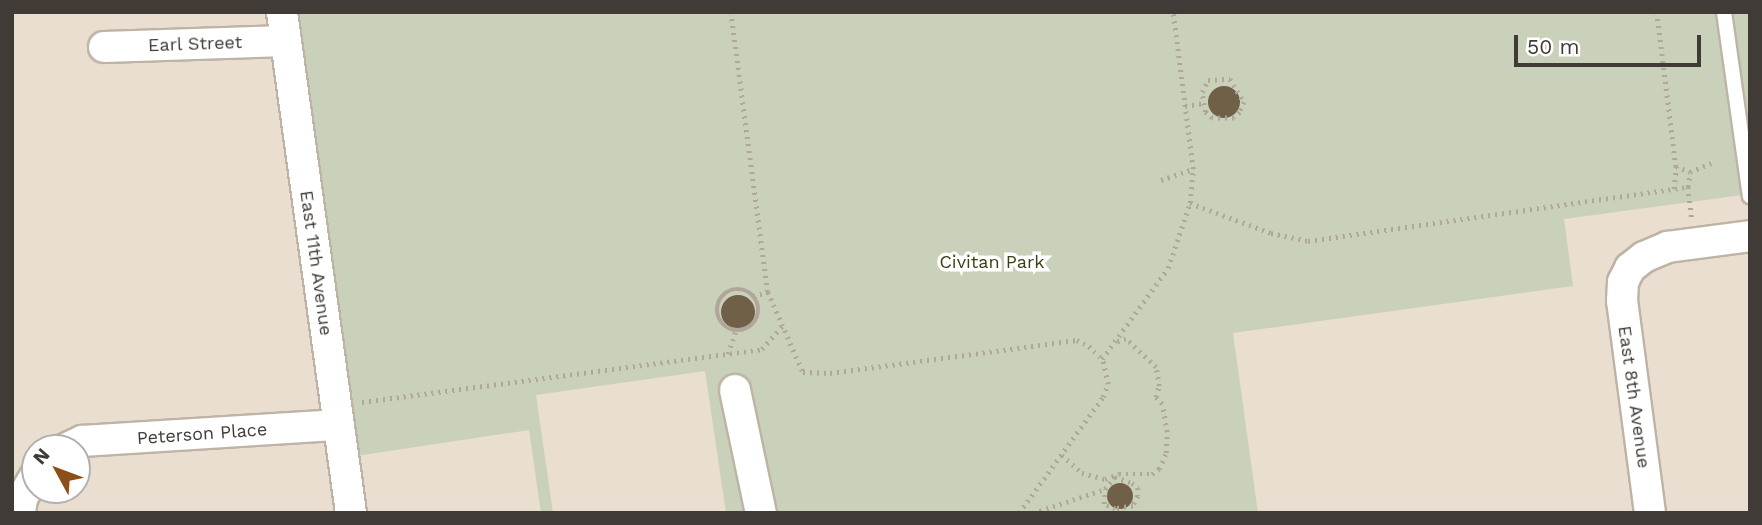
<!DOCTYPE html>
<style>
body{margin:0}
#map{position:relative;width:1762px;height:525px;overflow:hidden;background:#e9decf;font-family:"Work Sans",sans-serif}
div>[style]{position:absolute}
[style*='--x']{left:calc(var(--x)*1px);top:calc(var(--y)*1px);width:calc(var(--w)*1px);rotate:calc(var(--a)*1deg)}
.green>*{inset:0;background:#cad1ba}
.building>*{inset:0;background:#706048}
.round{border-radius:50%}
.path>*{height:4.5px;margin-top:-2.25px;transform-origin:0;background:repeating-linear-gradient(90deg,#b0a79b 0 2px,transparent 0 7px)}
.path>.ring{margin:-2.25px;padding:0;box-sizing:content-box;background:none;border:4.5px solid #b0a79b;border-radius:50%}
.roads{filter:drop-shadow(2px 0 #beb4a6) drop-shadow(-2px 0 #beb4a6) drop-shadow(0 2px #beb4a6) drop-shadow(0 -2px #beb4a6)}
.service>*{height:14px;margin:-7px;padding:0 7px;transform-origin:7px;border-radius:7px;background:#fff}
.minor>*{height:30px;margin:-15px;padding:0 15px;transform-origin:15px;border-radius:15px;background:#fff}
span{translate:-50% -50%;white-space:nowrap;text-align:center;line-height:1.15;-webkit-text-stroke:7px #fff;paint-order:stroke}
.street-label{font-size:18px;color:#403b36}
.park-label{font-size:18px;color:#364111}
.frame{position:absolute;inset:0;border:14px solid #403b36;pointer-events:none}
.north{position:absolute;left:21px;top:434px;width:70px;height:70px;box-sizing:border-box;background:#fff;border:2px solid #b3b1af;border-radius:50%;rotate:311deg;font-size:19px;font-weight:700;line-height:28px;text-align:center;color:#403b36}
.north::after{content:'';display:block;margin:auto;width:24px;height:32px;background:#8e4e17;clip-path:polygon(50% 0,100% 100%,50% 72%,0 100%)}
.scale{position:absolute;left:1514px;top:35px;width:187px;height:32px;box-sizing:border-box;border:4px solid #403b36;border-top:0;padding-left:9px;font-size:21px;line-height:24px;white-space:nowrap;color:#403b36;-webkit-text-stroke:5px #fff;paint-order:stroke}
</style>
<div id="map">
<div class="green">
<i style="clip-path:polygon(295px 12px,1750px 12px,1750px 194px,1564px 219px,1573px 286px,1233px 333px,1258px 513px,726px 513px,705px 371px,536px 395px,553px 513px,541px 513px,529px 430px,356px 456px)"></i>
</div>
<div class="building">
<i class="round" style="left:1208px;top:86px;width:32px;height:32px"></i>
<i class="round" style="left:721px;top:295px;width:34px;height:34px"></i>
<i class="round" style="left:1107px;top:483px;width:26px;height:26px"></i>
</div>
<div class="path">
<i style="--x:731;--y:12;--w:282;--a:82.5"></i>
<i style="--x:768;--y:292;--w:87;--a:66.4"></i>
<i style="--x:803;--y:372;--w:27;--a:2"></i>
<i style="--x:830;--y:373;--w:249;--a:-7.6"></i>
<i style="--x:1077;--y:340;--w:13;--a:27"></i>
<i style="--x:1089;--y:346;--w:18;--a:45"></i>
<i style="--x:1102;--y:359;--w:112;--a:-54"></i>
<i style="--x:1168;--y:268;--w:69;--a:-71.3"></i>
<i style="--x:1190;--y:203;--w:34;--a:-85"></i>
<i style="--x:1193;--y:169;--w:158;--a:-97.3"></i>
<i style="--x:1657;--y:12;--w:155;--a:83"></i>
<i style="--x:1230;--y:79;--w:27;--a:59"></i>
<i style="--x:1244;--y:102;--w:11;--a:112"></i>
<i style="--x:1240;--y:112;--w:8;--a:135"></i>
<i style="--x:1234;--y:118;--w:22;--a:180"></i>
<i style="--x:1212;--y:118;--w:9;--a:-139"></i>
<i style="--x:1205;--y:112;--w:20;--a:-99"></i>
<i style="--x:1202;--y:92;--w:13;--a:-63"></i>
<i style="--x:1208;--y:80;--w:22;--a:-3"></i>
<i style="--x:1185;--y:106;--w:18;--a:-9"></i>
<i style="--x:1161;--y:180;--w:34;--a:-19"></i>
<i style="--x:1688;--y:187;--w:31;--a:83"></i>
<i style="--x:1674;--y:189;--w:23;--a:-85"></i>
<i style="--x:1676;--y:166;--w:15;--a:23"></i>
<i style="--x:1190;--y:203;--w:86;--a:20.3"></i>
<i style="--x:1271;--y:233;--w:38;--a:12"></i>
<i style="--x:1308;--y:241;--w:384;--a:-8.1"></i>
<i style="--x:1688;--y:187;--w:15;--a:-82"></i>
<i style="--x:1690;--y:172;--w:23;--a:-23"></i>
<i class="ring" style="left:717px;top:289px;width:37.5px;height:37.5px"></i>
<i style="--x:753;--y:296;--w:16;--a:-15"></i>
<i style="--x:728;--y:354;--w:23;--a:-72"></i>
<i style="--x:362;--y:402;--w:403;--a:-7.5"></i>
<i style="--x:762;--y:349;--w:32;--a:-49"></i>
<i style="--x:1062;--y:455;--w:27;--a:42"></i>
<i style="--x:1082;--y:473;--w:24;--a:15"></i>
<i style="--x:1105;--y:479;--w:15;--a:-20"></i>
<i style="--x:1119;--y:474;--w:33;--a:0"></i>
<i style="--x:1152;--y:474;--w:9;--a:-36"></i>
<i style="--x:1159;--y:469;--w:17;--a:-66"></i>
<i style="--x:1166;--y:453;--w:21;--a:-87"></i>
<i style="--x:1167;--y:432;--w:28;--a:-100"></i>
<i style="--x:1162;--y:404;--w:9;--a:-131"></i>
<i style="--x:1156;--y:397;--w:11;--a:-75"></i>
<i style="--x:1159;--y:386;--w:19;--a:-99"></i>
<i style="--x:1156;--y:367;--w:41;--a:-137"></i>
<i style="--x:1126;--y:339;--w:13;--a:162"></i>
<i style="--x:1019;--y:513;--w:143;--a:-54.1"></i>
<i style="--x:1103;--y:397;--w:14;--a:-69"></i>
<i style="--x:1108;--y:384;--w:26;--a:-103"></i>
<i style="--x:1033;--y:513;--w:76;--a:-18.4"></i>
<i style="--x:1105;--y:489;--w:16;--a:-50"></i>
<i style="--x:1115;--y:477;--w:18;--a:19"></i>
<i style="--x:1132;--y:483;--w:8;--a:40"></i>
<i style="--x:1138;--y:488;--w:8;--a:90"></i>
<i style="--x:1138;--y:496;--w:11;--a:117"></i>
<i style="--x:1133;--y:506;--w:18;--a:171"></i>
<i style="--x:1115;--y:509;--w:12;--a:-156"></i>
<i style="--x:1104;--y:504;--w:15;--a:-86"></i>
</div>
<div class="roads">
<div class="service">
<i style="--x:1724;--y:12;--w:186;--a:82"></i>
</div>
<div class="minor">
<i style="--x:282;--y:12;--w:506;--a:82.16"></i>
<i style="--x:104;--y:47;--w:182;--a:-1.9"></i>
<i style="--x:735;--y:390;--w:126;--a:78.1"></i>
<i style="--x:67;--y:448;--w:17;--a:-25"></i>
<i style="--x:82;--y:441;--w:257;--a:-3.6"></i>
<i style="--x:20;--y:513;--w:15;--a:-82"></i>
<i style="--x:22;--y:498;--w:26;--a:-59"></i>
<i style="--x:1650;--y:513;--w:214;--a:-97.5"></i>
<i style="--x:1622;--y:301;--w:19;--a:-87"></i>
<i style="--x:1623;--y:282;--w:16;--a:-63"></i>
<i style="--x:1630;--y:268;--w:18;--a:-38"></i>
<i style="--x:1644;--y:257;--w:26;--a:-23"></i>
<i style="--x:1668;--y:247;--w:83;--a:-7.6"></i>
</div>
</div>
<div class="street-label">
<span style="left:195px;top:44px;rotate:-2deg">Earl Street</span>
<span style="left:316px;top:263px;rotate:82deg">East 11th Avenue</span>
<span style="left:1634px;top:397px;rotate:82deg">East 8th Avenue</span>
<span style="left:202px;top:434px;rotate:-4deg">Peterson Place</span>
</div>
<div class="park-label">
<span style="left:992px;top:262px">Civitan Park</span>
</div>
<div class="frame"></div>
<div class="north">N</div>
<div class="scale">50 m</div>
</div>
